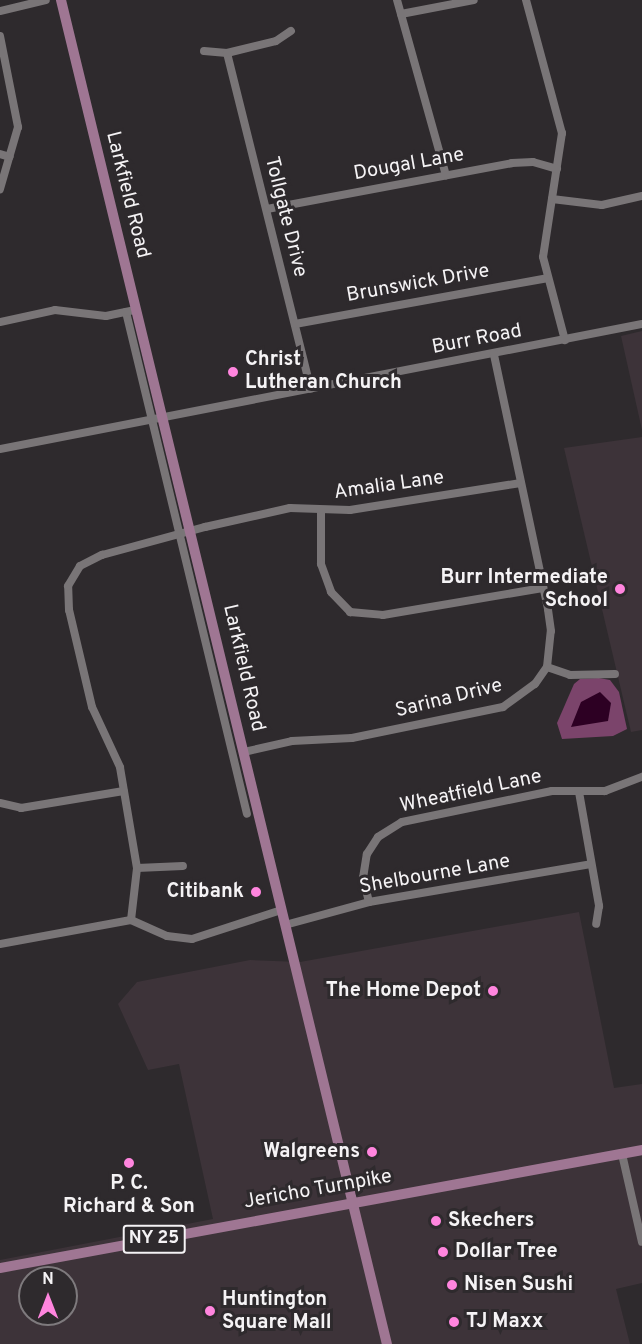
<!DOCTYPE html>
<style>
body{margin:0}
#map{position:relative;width:642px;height:1344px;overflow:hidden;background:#2e2a2d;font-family:Overpass,sans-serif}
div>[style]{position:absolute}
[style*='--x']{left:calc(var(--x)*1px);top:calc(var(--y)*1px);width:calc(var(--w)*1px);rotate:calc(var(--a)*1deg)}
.built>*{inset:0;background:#3d3339}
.forest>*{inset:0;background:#7b446b}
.water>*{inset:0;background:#2d0023}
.minor>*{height:8px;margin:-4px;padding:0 4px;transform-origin:4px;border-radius:4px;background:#797577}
.major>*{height:10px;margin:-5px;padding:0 5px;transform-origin:5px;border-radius:5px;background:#9f7693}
.dots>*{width:16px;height:16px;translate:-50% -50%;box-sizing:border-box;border:3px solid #2e2a2d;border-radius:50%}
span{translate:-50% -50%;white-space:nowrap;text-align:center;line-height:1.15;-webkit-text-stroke:6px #2e2a2d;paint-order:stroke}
.shield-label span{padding:2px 4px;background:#2e2a2d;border:2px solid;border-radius:4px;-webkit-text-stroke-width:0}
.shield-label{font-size:18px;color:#f5f3f5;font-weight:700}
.street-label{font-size:20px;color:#f5f3f5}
.poi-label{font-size:20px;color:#f5f3f5;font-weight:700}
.left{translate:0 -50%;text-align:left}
.right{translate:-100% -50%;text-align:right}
.north{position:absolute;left:18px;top:1266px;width:60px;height:60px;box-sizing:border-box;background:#2e2a2d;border:2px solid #7e7a7d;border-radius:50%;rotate:0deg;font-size:16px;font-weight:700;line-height:24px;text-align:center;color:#f5f3f5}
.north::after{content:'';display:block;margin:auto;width:21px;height:27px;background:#ff85de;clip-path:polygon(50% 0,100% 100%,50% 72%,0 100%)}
</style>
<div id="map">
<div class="built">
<i style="clip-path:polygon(642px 331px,642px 430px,621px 336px)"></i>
<i style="clip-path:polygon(642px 437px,642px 730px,631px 732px,564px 448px)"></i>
<i style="clip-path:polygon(evenodd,579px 912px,614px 1088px,642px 1084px,642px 1283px,616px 1289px,630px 1344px,0 1344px,0 1260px,213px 1219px,179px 1064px,148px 1070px,118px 1004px,137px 982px,250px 960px,300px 962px,579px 912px,30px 1278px,66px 1278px,66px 1314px,30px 1314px,30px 1278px)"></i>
</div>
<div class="forest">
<i style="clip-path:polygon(599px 678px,610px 680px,619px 692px,627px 729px,613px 736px,562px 739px,557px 723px,574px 684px,580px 679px)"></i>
</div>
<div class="water">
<i style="clip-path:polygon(600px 692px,611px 703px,608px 721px,571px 727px,581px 702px)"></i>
</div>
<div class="minor">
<i style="--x:397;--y:0;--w:182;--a:74.4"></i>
<i style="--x:526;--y:0;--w:138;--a:74.9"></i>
<i style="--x:562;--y:133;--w:125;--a:98.7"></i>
<i style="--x:543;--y:257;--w:86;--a:75.2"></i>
<i style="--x:0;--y:11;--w:47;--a:-13.4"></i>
<i style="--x:401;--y:14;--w:74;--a:-10.9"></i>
<i style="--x:0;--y:36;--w:93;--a:78.8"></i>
<i style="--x:18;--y:127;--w:65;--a:106.2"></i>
<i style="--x:204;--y:51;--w:23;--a:5"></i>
<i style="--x:227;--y:53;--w:50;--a:-13.8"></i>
<i style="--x:276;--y:41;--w:18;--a:-34"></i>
<i style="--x:227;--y:53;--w:346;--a:76"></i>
<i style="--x:0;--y:154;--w:10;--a:17"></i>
<i style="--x:552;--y:199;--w:50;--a:6.8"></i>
<i style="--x:602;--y:205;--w:41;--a:-12.7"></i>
<i style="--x:267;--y:209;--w:249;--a:-10.6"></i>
<i style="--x:512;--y:163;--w:21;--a:-3"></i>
<i style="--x:533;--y:162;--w:25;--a:16"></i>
<i style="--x:126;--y:312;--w:516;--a:76.45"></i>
<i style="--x:0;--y:322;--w:56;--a:-12.3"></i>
<i style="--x:55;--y:310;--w:51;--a:6.7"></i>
<i style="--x:106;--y:316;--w:25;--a:-12"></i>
<i style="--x:295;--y:324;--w:256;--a:-10.3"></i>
<i style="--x:0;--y:449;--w:654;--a:-11.02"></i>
<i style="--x:321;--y:511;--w:53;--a:90"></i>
<i style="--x:321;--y:564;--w:30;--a:70"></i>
<i style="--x:331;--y:592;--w:28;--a:46"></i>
<i style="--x:350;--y:612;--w:33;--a:5"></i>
<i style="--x:383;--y:615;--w:162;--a:-9.6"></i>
<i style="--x:547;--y:667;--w:24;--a:19"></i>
<i style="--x:570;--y:675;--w:45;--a:-1.3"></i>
<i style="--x:244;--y:752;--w:49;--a:-12.9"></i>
<i style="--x:292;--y:741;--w:60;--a:-2.9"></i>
<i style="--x:352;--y:738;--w:154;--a:-11.6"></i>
<i style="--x:503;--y:707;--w:39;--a:-36"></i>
<i style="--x:535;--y:684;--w:21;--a:-55"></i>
<i style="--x:547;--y:667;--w:36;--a:-84"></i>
<i style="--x:551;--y:631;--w:22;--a:-98"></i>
<i style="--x:548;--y:609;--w:261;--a:-102"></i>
<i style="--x:579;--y:792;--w:116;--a:80"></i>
<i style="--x:599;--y:906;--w:18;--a:99"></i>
<i style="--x:0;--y:803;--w:22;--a:13"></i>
<i style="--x:21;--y:808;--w:104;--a:-9.4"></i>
<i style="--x:137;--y:868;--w:46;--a:-2.5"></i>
<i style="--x:369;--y:902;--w:25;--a:-104"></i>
<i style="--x:363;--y:878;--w:24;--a:-81"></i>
<i style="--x:367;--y:854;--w:20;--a:-57"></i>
<i style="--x:378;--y:837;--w:28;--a:-32"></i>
<i style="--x:402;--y:822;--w:153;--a:-11.7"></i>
<i style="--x:552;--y:791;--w:53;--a:0"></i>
<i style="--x:605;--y:791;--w:40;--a:-21"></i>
<i style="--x:131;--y:920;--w:52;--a:-83.4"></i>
<i style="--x:137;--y:868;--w:102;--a:-99.6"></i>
<i style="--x:120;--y:767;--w:66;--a:-115"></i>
<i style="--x:92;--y:707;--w:100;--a:-103.3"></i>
<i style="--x:69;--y:610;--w:24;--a:-92"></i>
<i style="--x:68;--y:586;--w:23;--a:-59"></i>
<i style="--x:80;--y:566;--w:25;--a:-27"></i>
<i style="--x:102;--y:555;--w:107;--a:-15.2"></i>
<i style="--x:205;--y:527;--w:87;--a:-12.6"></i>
<i style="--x:290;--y:508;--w:60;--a:1.9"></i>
<i style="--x:350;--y:510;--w:173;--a:-9"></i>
<i style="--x:285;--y:925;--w:87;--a:-15.3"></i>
<i style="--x:369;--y:902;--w:225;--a:-9.7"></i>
<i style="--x:0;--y:944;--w:133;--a:-10.4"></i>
<i style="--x:131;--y:920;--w:39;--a:24"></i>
<i style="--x:167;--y:936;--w:25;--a:7"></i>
<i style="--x:192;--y:939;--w:94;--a:-18"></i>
<i style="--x:622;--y:1154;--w:90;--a:77.2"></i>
</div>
<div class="major">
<i style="--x:61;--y:0;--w:1383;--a:76.37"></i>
<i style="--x:0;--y:1268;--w:653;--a:-10.41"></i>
</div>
<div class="dots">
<i style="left:233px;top:372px;background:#ff85de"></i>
<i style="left:620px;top:589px;background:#ff85de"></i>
<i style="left:256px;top:892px;background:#ff85de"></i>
<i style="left:493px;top:991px;background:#ff85de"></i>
<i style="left:372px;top:1152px;background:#ff85de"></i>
<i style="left:129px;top:1163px;background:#ff85de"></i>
<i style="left:436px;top:1221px;background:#ff85de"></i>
<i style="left:443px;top:1252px;background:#ff85de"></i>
<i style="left:452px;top:1285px;background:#ff85de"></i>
<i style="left:210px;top:1311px;background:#ff85de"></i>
<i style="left:454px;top:1322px;background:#ff85de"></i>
</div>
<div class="shield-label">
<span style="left:154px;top:1239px">NY 25</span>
</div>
<div class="street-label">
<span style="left:409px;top:165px;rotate:-10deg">Dougal Lane</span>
<span style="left:127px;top:195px;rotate:76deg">Larkfield Road</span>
<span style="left:285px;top:217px;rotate:76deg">Tollgate Drive</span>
<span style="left:418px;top:284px;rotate:-10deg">Brunswick Drive</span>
<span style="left:477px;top:340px;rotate:-11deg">Burr Road</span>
<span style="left:389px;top:486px;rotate:-8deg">Amalia Lane</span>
<span style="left:243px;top:668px;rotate:77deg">Larkfield Road</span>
<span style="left:449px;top:699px;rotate:-14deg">Sarina Drive</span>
<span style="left:471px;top:792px;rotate:-12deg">Wheatfield Lane</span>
<span style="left:435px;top:875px;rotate:-10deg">Shelbourne Lane</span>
<span style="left:318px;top:1190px;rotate:-10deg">Jericho Turnpike</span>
</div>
<div class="poi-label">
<span class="left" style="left:245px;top:372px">Christ<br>Lutheran Church</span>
<span class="right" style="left:608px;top:590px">Burr Intermediate<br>School</span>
<span class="right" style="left:244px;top:892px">Citibank</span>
<span class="right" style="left:481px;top:991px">The Home Depot</span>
<span class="right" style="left:360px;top:1152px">Walgreens</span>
<span style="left:129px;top:1196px">P. C.<br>Richard &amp; Son</span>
<span class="left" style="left:448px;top:1221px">Skechers</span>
<span class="left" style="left:455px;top:1252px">Dollar Tree</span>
<span class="left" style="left:464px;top:1285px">Nisen Sushi</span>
<span class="left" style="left:222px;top:1312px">Huntington<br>Square Mall</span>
<span class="left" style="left:466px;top:1322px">TJ Maxx</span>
</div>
<div class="north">N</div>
</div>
